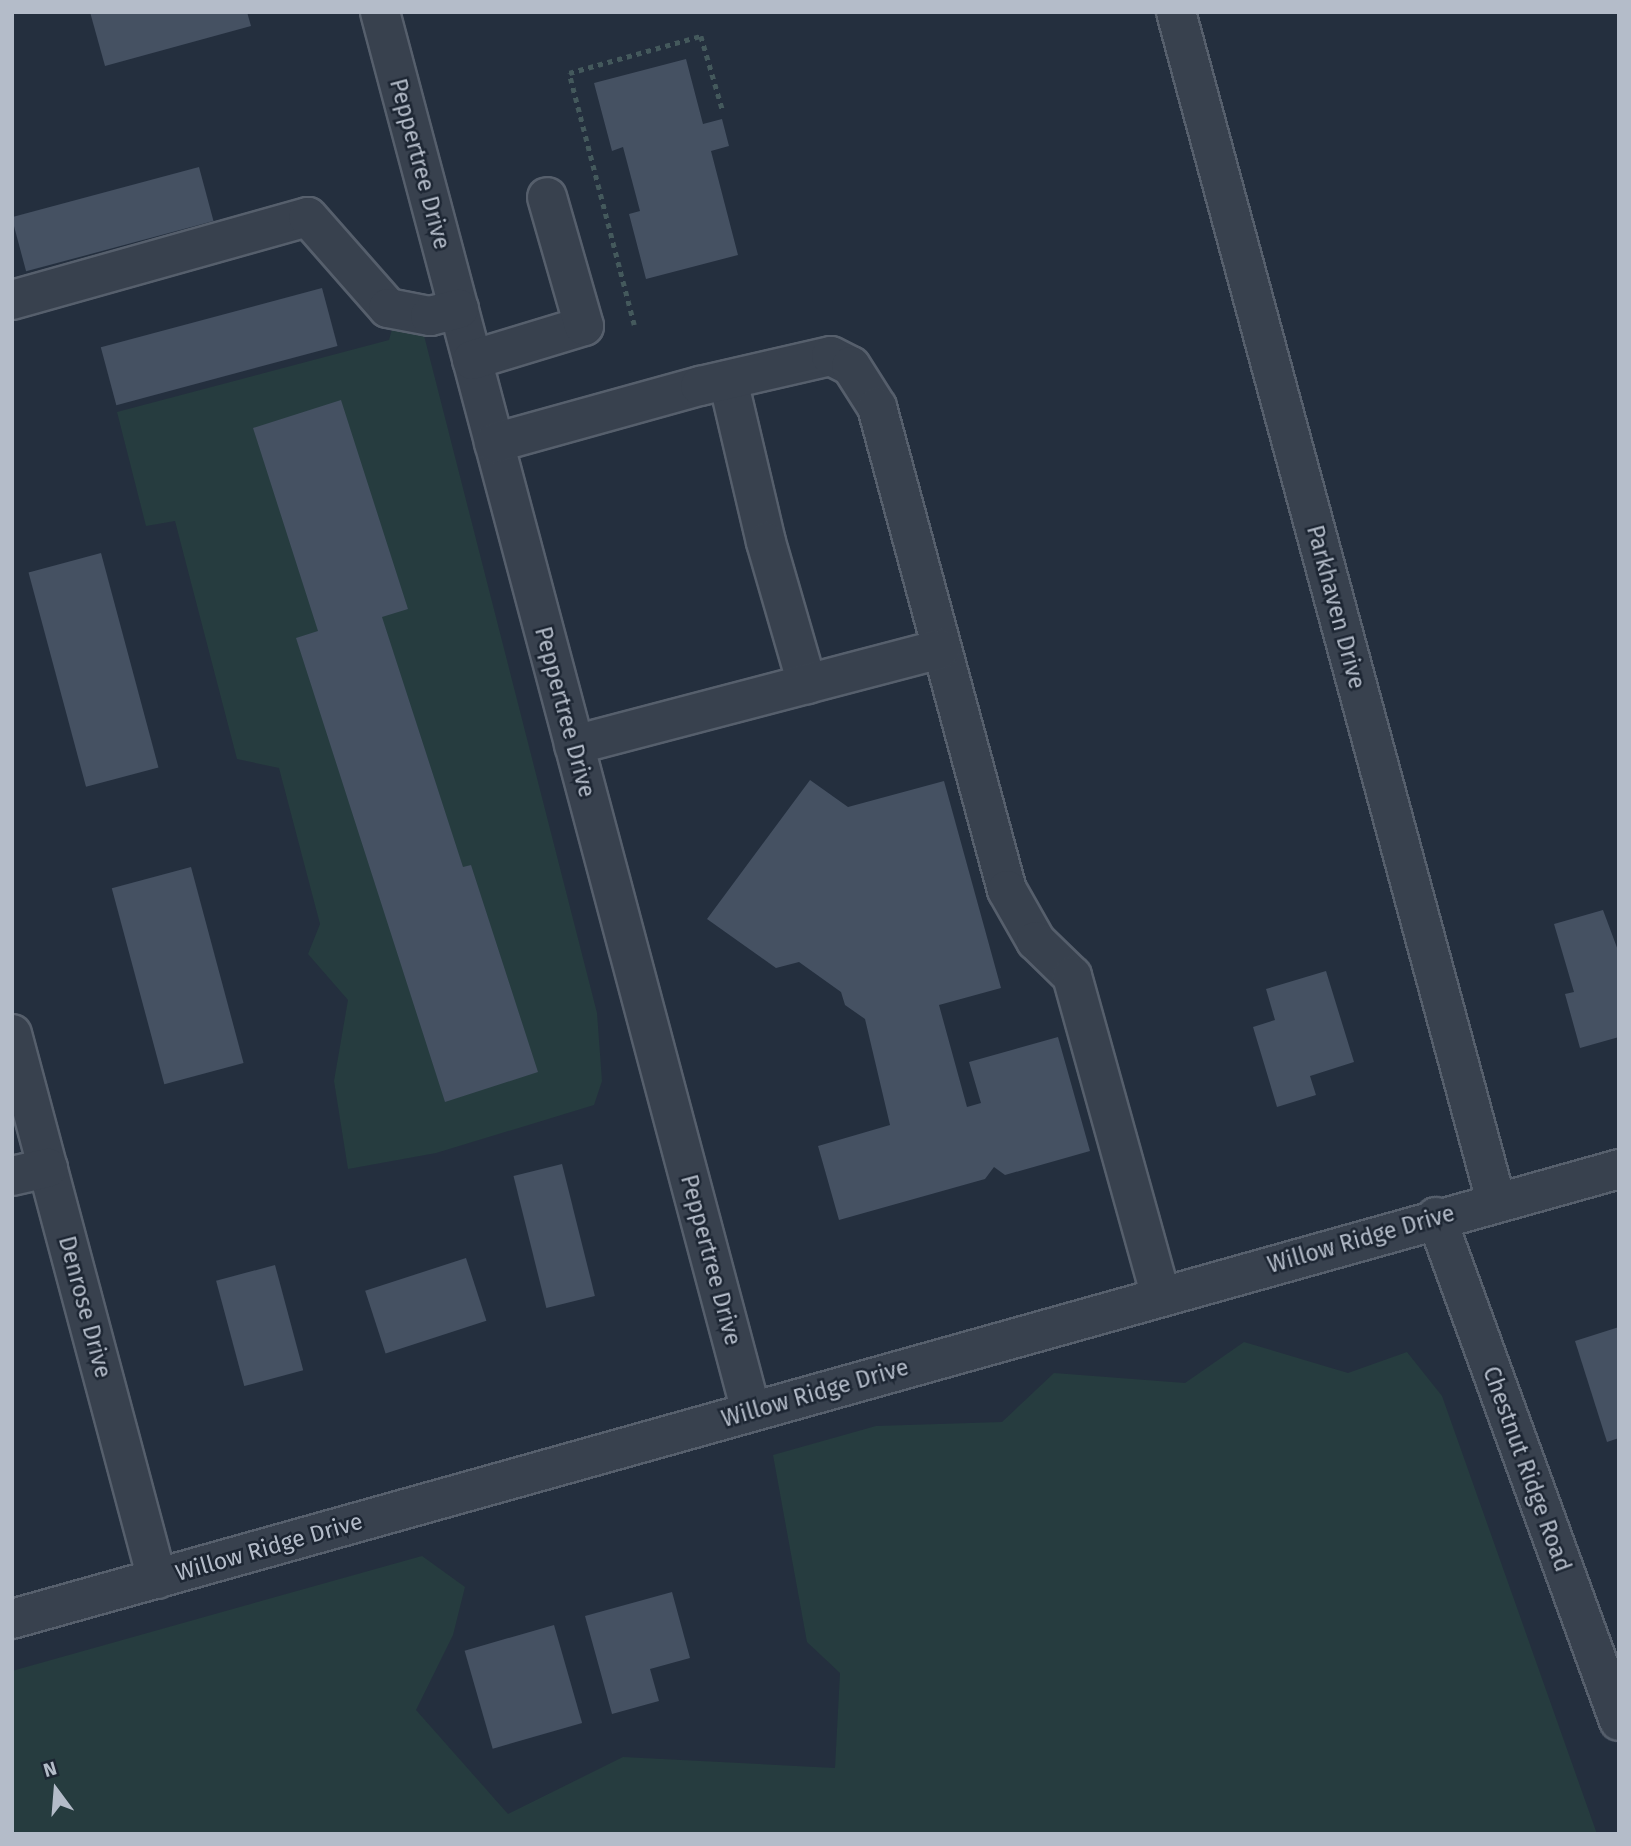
<!DOCTYPE html>
<style>
body{margin:0}
#map{position:relative;width:1631px;height:1846px;overflow:hidden;background:#242f3e;font-family:"Fira Sans",sans-serif}
div>[style]{position:absolute}
[style*='--x']{left:calc(var(--x)*1px);top:calc(var(--y)*1px);width:calc(var(--w)*1px);rotate:calc(var(--a)*1deg)}
.green>*{inset:0;background:#263c3f}
.building>*{inset:0;background:#455162;transform-origin:0 0}
.path>*{height:4.5px;margin-top:-2.25px;transform-origin:0;background:repeating-linear-gradient(90deg,#44595c 0 5px,transparent 0 10px)}
.roads{filter:drop-shadow(2px 0 #565f6c) drop-shadow(-2px 0 #565f6c) drop-shadow(0 2px #565f6c) drop-shadow(0 -2px #565f6c)}
.minor>*{height:38px;margin:-19px;padding:0 19px;transform-origin:19px;border-radius:19px;background:#38414e}
span{translate:-50% -50%;white-space:nowrap;text-align:center;line-height:1.15;-webkit-text-stroke:5px #1d2633;paint-order:stroke}
.street-label{font-size:23px;color:#b4bcc9}
.frame{position:absolute;inset:0;border:14px solid #b4bcc9;pointer-events:none}
.north{position:absolute;left:21px;top:1755px;width:70px;height:70px;-webkit-text-stroke:5px #1d2633;paint-order:stroke;rotate:344deg;font-size:19px;font-weight:700;line-height:28px;text-align:center;color:#b4bcc9}
.north::after{content:'';display:block;margin:auto;width:24px;height:32px;background:#b4bcc9;clip-path:polygon(50% 0,100% 100%,50% 72%,0 100%)}
</style>
<div id="map">
<div class="green">
<i style="clip-path:polygon(398px 308px,418px 312px,597px 1013px,602px 1081px,594px 1105px,436px 1153px,348px 1169px,334px 1081px,348px 1000px,308px 954px,320px 924px,279px 768px,237px 759px,175px 521px,146px 526px,117px 412px,389px 340px)"></i>
<i style="clip-path:polygon(1244px 1342px,1348px 1373px,1407px 1352px,1442px 1396px,1597px 1834px,12px 1834px,12px 1671px,422px 1556px,465px 1587px,453px 1635px,416px 1710px,508px 1814px,623px 1757px,835px 1768px,840px 1673px,807px 1642px,773px 1455px,876px 1426px,1002px 1422px,1054px 1373px,1185px 1383px)"></i>
</div>
<div class="building">
<i style="clip-path:polygon(90px 12px,247px 12px,251px 26px,105px 66px)"></i>
<i style="clip-path:polygon(686px 59px,703px 124px,722px 119px,729px 146px,711px 151px,738px 255px,646px 279px,629px 214px,640px 211px,623px 147px,612px 151px,594px 83px)"></i>
<i style="left:199px;top:167px;width:56px;height:194px;rotate:75deg"></i>
<i style="left:322px;top:288px;width:60px;height:229px;rotate:75deg"></i>
<i style="clip-path:polygon(341px 400px,408px 609px,382px 617px,463px 867px,471px 865px,538px 1072px,445px 1102px,296px 638px,318px 631px,253px 428px)"></i>
<i style="left:101px;top:553px;width:222px;height:75px;rotate:75deg"></i>
<i style="clip-path:polygon(810px 780px,848px 807px,944px 781px,1001px 988px,939px 1005px,967px 1107px,981px 1103px,969px 1062px,1058px 1037px,1090px 1151px,1005px 1175px,994px 1167px,985px 1179px,839px 1220px,818px 1146px,890px 1125px,865px 1019px,845px 1005px,841px 992px,799px 962px,776px 968px,707px 919px)"></i>
<i style="left:191px;top:867px;width:203px;height:82px;rotate:75deg"></i>
<i style="clip-path:polygon(1603px 910px,1619px 953px,1619px 1037px,1580px 1048px,1565px 994px,1574px 992px,1554px 924px)"></i>
<i style="clip-path:polygon(1326px 971px,1354px 1062px,1310px 1076px,1316px 1095px,1277px 1107px,1253px 1027px,1275px 1020px,1266px 989px)"></i>
<i style="left:562px;top:1164px;width:136px;height:50px;rotate:76deg"></i>
<i style="left:466px;top:1258px;width:66px;height:106px;rotate:72deg"></i>
<i style="left:275px;top:1265px;width:109px;height:61px;rotate:75deg"></i>
<i style="clip-path:polygon(1619px 1327px,1619px 1438px,1607px 1442px,1575px 1341px)"></i>
<i style="clip-path:polygon(672px 1592px,690px 1658px,650px 1669px,659px 1701px,612px 1714px,585px 1616px)"></i>
<i style="left:554px;top:1625px;width:102px;height:93px;rotate:74deg"></i>
</div>
<div class="path">
<i style="--x:634;--y:325;--w:260;--a:-104.5"></i>
<i style="--x:569;--y:73;--w:137;--a:-15.7"></i>
<i style="--x:701;--y:36;--w:78;--a:73.7"></i>
</div>
<div class="roads">
<div class="minor">
<i style="--x:380;--y:12;--w:1447;--a:75.15"></i>
<i style="--x:1176;--y:12;--w:1231;--a:74.94"></i>
<i style="--x:12;--y:300;--w:307;--a:-15.7"></i>
<i style="--x:308;--y:217;--w:121;--a:48.7"></i>
<i style="--x:388;--y:308;--w:43;--a:10.8"></i>
<i style="--x:430;--y:316;--w:30;--a:-14"></i>
<i style="--x:472;--y:360;--w:117;--a:-16.9"></i>
<i style="--x:584;--y:326;--w:134;--a:-106"></i>
<i style="--x:728;--y:380;--w:166;--a:76.8"></i>
<i style="--x:766;--y:542;--w:148;--a:73.9"></i>
<i style="--x:494;--y:443;--w:214;--a:-15.5"></i>
<i style="--x:700;--y:386;--w:134;--a:-12.9"></i>
<i style="--x:831;--y:356;--w:22;--a:27"></i>
<i style="--x:851;--y:366;--w:49;--a:57.6"></i>
<i style="--x:877;--y:407;--w:500;--a:74.94"></i>
<i style="--x:1007;--y:890;--w:59;--a:60.4"></i>
<i style="--x:1036;--y:941;--w:50;--a:44.2"></i>
<i style="--x:1072;--y:976;--w:332;--a:74.5"></i>
<i style="--x:574;--y:745;--w:379;--a:-14.7"></i>
<i style="--x:12;--y:1034;--w:564;--a:75.1"></i>
<i style="--x:12;--y:1176;--w:37;--a:-13"></i>
<i style="--x:1436;--y:1217;--w:536;--a:70.04"></i>
<i style="--x:12;--y:1619;--w:1669;--a:-15.64"></i>
</div>
</div>
<div class="street-label">
<span style="left:420px;top:164px;rotate:75deg">Peppertree Drive</span>
<span style="left:1336px;top:607px;rotate:75deg">Parkhaven Drive</span>
<span style="left:565px;top:712px;rotate:75deg">Peppertree Drive</span>
<span style="left:1361px;top:1239px;rotate:-16deg">Willow Ridge Drive</span>
<span style="left:711px;top:1260px;rotate:75deg">Peppertree Drive</span>
<span style="left:85px;top:1307px;rotate:75deg">Denrose Drive</span>
<span style="left:815px;top:1393px;rotate:-16deg">Willow Ridge Drive</span>
<span style="left:1527px;top:1469px;rotate:70deg">Chestnut Ridge Road</span>
<span style="left:269px;top:1547px;rotate:-16deg">Willow Ridge Drive</span>
</div>
<div class="frame"></div>
<div class="north">N</div>
</div>
